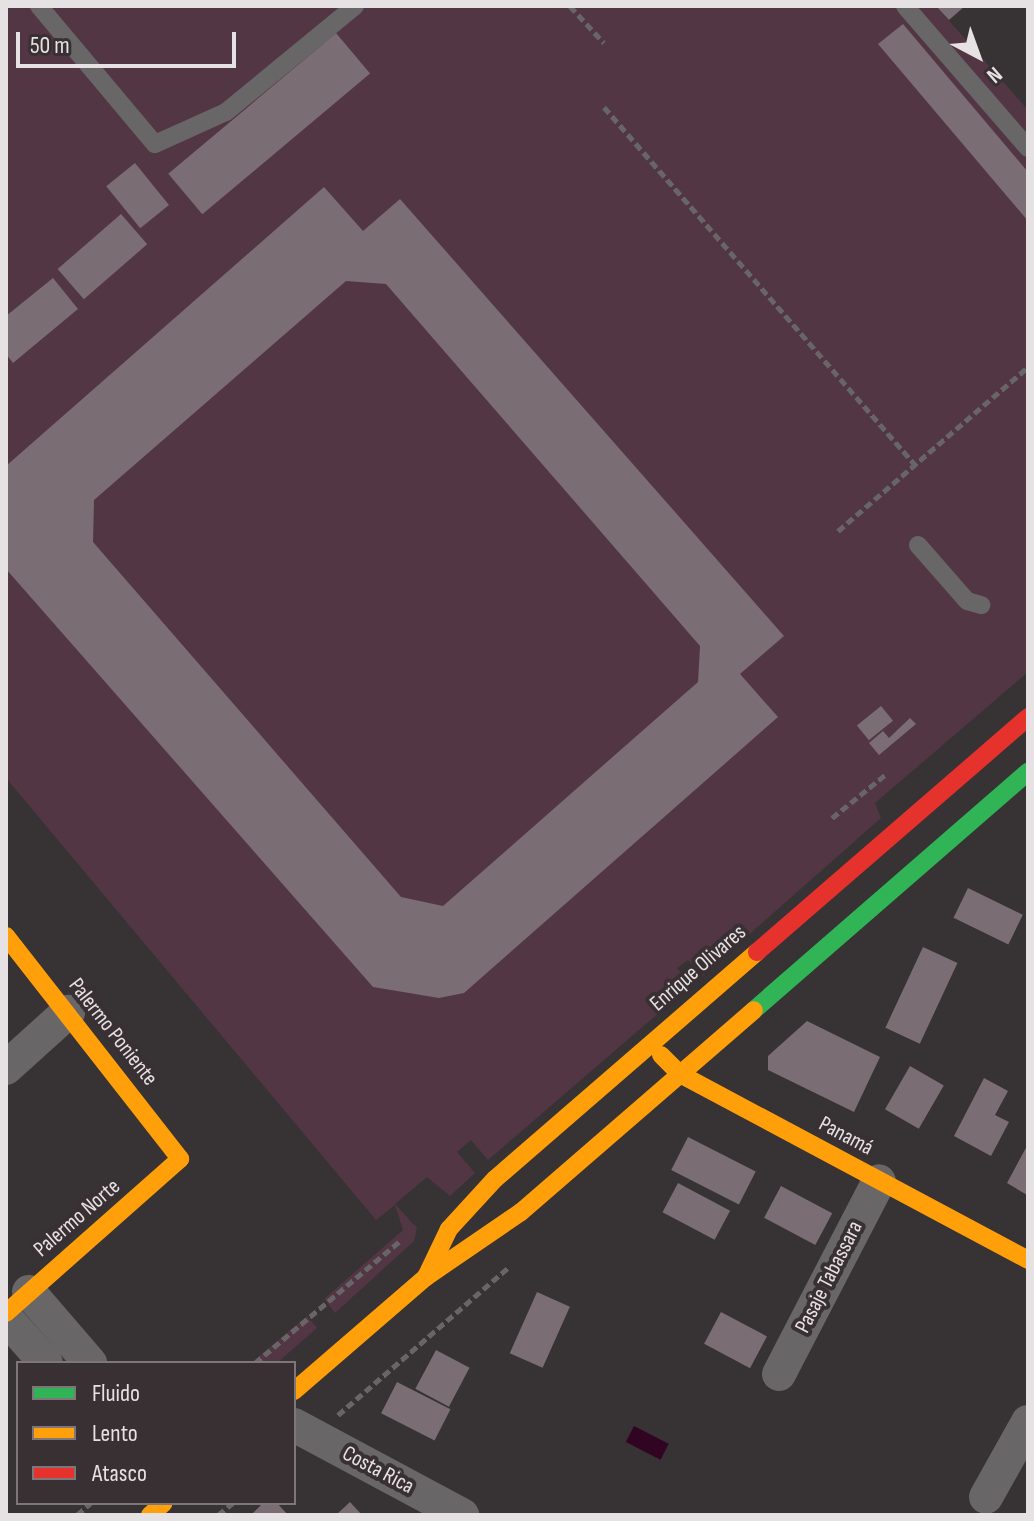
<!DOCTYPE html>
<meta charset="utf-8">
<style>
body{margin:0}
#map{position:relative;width:1034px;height:1521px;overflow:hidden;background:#373234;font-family:"Sofia Sans Condensed",sans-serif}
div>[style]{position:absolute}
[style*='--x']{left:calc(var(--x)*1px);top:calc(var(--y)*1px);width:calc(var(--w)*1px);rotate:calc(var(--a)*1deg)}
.green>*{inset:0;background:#533644}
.water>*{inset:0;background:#310521;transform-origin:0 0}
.building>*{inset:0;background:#7b6d74;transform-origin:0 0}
.path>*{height:5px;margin-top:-2.5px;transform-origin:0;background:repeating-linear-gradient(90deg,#676565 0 8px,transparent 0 12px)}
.lane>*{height:18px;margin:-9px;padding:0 9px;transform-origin:9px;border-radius:9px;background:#686667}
.street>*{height:34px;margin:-17px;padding:0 17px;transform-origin:17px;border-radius:17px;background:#686667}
.fast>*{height:18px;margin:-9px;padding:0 9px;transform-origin:9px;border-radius:9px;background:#30b455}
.slow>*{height:18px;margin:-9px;padding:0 9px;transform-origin:9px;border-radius:9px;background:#ff9f0a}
.jam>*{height:18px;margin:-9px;padding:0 9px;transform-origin:9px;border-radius:9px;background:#e5322d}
span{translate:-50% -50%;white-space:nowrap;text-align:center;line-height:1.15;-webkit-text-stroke:8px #393034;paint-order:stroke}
.street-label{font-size:22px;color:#e6e1e3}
.frame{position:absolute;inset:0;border:8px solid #e6e1e3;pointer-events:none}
.legend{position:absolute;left:16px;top:1361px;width:280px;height:144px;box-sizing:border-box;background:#393034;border:2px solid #7e777a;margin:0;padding:10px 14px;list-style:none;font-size:24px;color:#e6e1e3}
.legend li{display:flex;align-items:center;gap:16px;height:40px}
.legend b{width:40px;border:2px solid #7e777a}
.north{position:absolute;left:938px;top:16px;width:80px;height:80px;-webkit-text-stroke:6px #393034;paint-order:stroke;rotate:139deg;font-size:22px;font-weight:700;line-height:32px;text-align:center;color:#e6e1e3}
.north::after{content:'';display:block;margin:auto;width:28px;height:36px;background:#e6e1e3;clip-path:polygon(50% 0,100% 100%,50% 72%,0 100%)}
.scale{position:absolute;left:16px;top:32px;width:220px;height:36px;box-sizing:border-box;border:4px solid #e6e1e3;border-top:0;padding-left:10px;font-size:24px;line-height:28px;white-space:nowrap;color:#e6e1e3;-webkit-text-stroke:6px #393034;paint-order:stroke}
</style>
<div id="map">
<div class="green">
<i style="clip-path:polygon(6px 6px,936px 6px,1028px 110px,1028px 672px,875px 803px,881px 818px,702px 976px,688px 960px,677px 968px,691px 985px,488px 1160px,471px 1140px,457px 1152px,475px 1173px,450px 1196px,427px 1177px,395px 1204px,417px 1228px,414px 1241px,335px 1313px,324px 1299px,403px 1230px,395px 1205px,376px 1220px,6px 778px)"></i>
<i style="clip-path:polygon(307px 1316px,317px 1328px,277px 1363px,251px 1363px)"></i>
</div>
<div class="water">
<i style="left:634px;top:1426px;width:39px;height:18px;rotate:27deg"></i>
</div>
<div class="building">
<i style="clip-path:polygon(936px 6px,965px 6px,949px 20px)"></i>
<i style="clip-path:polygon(903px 24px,1028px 172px,1028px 221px,878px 44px)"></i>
<i style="left:336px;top:33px;width:53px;height:219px;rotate:50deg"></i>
<i style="left:135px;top:163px;width:54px;height:37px;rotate:51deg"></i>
<i style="clip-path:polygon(evenodd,324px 187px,363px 231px,400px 199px,784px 636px,740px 674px,778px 717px,464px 993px,439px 998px,373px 987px,6px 569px,6px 466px,324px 187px,346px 281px,386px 284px,700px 646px,698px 682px,443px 906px,401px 897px,93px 542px,94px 500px,346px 281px)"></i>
<i style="left:121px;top:214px;width:40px;height:84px;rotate:49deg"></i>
<i style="clip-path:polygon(53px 278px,78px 309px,13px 363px,6px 354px,6px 316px)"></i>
<i style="left:881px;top:706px;width:19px;height:31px;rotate:51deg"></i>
<i style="clip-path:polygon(910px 718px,916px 724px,879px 755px,869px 743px,883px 731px,889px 738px)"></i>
<i style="left:968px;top:888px;width:61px;height:33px;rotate:26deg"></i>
<i style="left:923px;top:947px;width:38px;height:89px;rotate:25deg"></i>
<i style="clip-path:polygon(807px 1021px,880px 1057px,854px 1112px,768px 1070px,768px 1056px)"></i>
<i style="left:910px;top:1066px;width:39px;height:50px;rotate:30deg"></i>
<i style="clip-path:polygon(984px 1078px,1008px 1091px,995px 1115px,1009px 1122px,991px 1156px,954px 1136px)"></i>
<i style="left:688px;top:1137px;width:76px;height:37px;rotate:27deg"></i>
<i style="clip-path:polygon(1028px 1144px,1028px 1202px,1027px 1195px,1007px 1183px)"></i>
<i style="left:678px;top:1183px;width:59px;height:33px;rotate:28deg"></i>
<i style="left:781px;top:1186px;width:58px;height:36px;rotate:28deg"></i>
<i style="left:537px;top:1292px;width:36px;height:67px;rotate:24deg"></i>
<i style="left:721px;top:1312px;width:52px;height:36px;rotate:28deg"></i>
<i style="left:436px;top:1350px;width:38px;height:44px;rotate:28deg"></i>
<i style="left:397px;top:1382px;width:60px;height:35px;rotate:27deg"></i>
<i style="clip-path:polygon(350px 1502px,362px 1515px,336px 1515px)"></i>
<i style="clip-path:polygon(263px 1503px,277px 1503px,288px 1515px,251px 1515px)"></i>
</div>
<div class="path">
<i style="--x:570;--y:6;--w:50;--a:47.4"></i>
<i style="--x:604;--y:107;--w:474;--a:49"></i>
<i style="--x:838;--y:531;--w:251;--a:-40.8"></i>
<i style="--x:832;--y:818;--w:68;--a:-39.1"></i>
<i style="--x:255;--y:1363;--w:191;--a:-40.1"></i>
<i style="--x:338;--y:1415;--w:226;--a:-40.9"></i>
<i style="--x:77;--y:1515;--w:18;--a:-41"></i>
<i style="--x:218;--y:1515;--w:19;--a:-39"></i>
</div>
<div class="lane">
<i style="--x:39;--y:6;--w:180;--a:50"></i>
<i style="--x:155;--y:144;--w:78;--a:-24.3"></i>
<i style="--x:226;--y:112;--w:167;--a:-39.4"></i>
<i style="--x:905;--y:6;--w:188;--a:49.1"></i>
<i style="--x:918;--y:545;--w:74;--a:48.8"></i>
<i style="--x:967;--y:601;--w:15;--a:16"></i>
</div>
<div class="street">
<i style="--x:6;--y:1068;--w:84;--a:-42.1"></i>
<i style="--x:29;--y:1292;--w:94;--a:49.3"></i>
<i style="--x:6;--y:1318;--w:60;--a:48.4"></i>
<i style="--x:779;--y:1374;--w:217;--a:-62.6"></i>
<i style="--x:294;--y:1425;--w:191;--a:28.2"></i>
<i style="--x:986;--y:1497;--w:86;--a:-60.8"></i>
</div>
<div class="fast">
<i style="--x:754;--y:1010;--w:363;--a:-41"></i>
</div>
<div class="slow">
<i style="--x:6;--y:936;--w:283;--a:52"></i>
<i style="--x:180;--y:1159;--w:232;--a:138.5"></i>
<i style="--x:661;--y:1055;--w:27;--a:45"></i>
<i style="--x:680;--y:1074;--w:395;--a:28.1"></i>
<i style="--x:426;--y:1277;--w:53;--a:-64.4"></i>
<i style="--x:449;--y:1229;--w:68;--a:-47.4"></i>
<i style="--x:495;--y:1179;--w:347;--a:-40.9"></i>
<i style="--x:294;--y:1391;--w:174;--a:-40.8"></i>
<i style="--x:426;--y:1277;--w:115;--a:-34.4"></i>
<i style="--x:521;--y:1212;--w:308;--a:-40.9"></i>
<i style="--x:150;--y:1515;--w:18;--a:-41"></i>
</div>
<div class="jam">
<i style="--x:757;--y:952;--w:359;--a:-40.9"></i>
</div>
<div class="street-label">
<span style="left:698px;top:968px;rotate:-41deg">Enrique Olivares</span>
<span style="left:113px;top:1032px;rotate:52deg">Palermo Poniente</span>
<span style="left:846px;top:1136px;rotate:28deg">Panamá</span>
<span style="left:77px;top:1218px;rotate:-41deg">Palermo Norte</span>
<span style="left:829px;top:1277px;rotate:-63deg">Pasaje Tabassara</span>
<span style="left:378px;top:1470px;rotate:28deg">Costa Rica</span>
</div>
<div class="frame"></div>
<ul class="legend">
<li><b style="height:10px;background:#30b455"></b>Fluido</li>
<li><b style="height:10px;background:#ff9f0a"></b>Lento</li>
<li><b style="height:10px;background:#e5322d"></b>Atasco</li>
</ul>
<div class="north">N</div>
<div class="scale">50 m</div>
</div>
